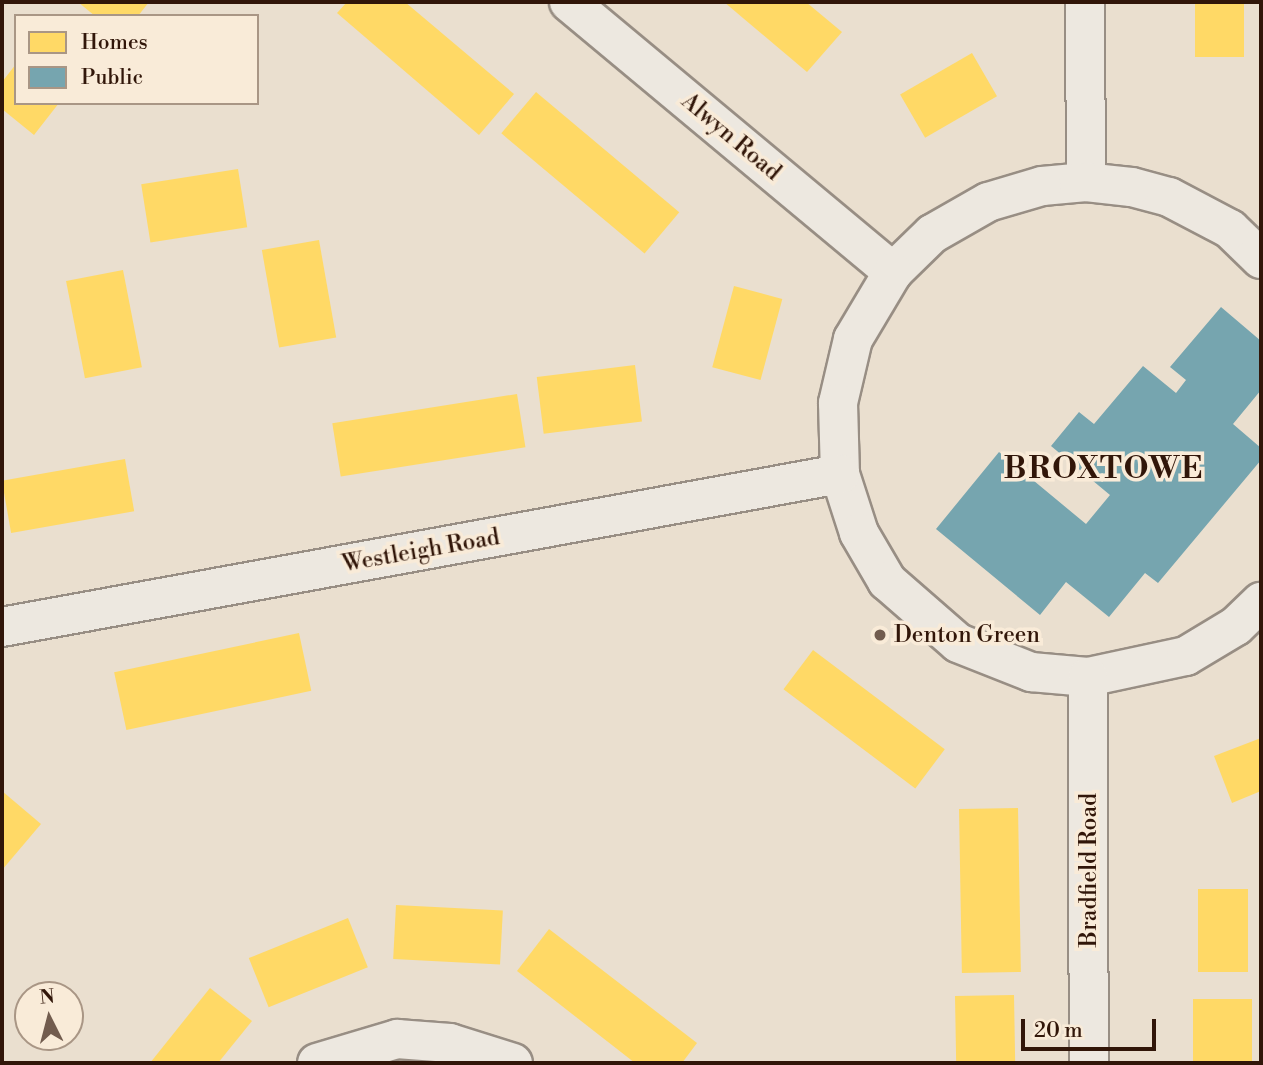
<!DOCTYPE html>
<style>
body{margin:0}
#map{position:relative;width:1263px;height:1065px;overflow:hidden;background:#eadfcf;font-family:"Libre Bodoni",serif}
div>[style]{position:absolute}
[style*='--x']{left:calc(var(--x)*1px);top:calc(var(--y)*1px);width:calc(var(--w)*1px);rotate:calc(var(--a)*1deg)}
.homes>*{inset:0;background:#ffd966;transform-origin:0 0}
.public>*{inset:0;background:#76a5af}
.roads{filter:drop-shadow(2px 0 #988e84) drop-shadow(-2px 0 #988e84) drop-shadow(0 2px #988e84) drop-shadow(0 -2px #988e84)}
.minor>*{height:38px;margin:-19px;padding:0 19px;transform-origin:19px;border-radius:19px;background:#ede8e0}
.dots>*{width:19px;height:19px;translate:-50% -50%;box-sizing:border-box;border:4px solid #f9ebd8;border-radius:50%}
span{translate:-50% -50%;white-space:nowrap;text-align:center;line-height:1.15;-webkit-text-stroke:7px #f9ebd8;paint-order:stroke}
.street-label{font-size:23px;color:#311609}
.poi-label{font-size:23px;color:#311609}
.left{translate:0 -50%;text-align:left}
.district-label{font-size:30px;color:#311609;font-weight:700;letter-spacing:2px}
.frame{position:absolute;inset:0;border:4px solid #311609;pointer-events:none}
.legend{position:absolute;left:14px;top:14px;width:245px;height:91px;box-sizing:border-box;background:#f9ebd8;border:2px solid #a99685;margin:0;padding:9px 12px;list-style:none;font-size:21px;color:#311609}
.legend li{display:flex;align-items:center;gap:14px;height:35px}
.legend b{width:35px;border:2px solid #a99685}
.north{position:absolute;left:14px;top:981px;width:70px;height:70px;box-sizing:border-box;background:#f9ebd8;border:2px solid #a99685;border-radius:50%;rotate:354deg;font-size:19px;font-weight:700;line-height:28px;text-align:center;color:#311609}
.north::after{content:'';display:block;margin:auto;width:24px;height:32px;background:#725c4e;clip-path:polygon(50% 0,100% 100%,50% 72%,0 100%)}
.scale{position:absolute;left:1021px;top:1019px;width:135px;height:32px;box-sizing:border-box;border:4px solid #311609;border-top:0;padding-left:9px;font-size:21px;line-height:24px;white-space:nowrap;color:#311609;-webkit-text-stroke:5px #f9ebd8;paint-order:stroke}
</style>
<div id="map">
<div class="homes">
<i style="clip-path:polygon(78px 2px,149px 2px,138px 16px,95px 16px)"></i>
<i style="clip-path:polygon(347px 2px,405px 2px,514px 94px,479px 135px,337px 13px)"></i>
<i style="clip-path:polygon(724px 2px,806px 2px,842px 32px,807px 72px)"></i>
<i style="left:1195px;top:2px;width:49px;height:55px"></i>
<i style="left:972px;top:53px;width:50px;height:83px;rotate:60deg"></i>
<i style="clip-path:polygon(16px 64px,16px 103px,59px 103px,34px 135px,2px 109px,2px 82px)"></i>
<i style="left:536px;top:92px;width:187px;height:54px;rotate:40deg"></i>
<i style="left:238px;top:169px;width:59px;height:98px;rotate:81deg"></i>
<i style="left:319px;top:240px;width:99px;height:58px;rotate:80deg"></i>
<i style="left:123px;top:270px;width:99px;height:58px;rotate:79deg"></i>
<i style="left:734px;top:286px;width:50px;height:84px;rotate:15deg"></i>
<i style="left:635px;top:365px;width:57px;height:99px;rotate:83deg"></i>
<i style="left:517px;top:394px;width:54px;height:187px;rotate:81deg"></i>
<i style="left:125px;top:459px;width:53px;height:125px;rotate:80deg"></i>
<i style="left:299px;top:633px;width:59px;height:189px;rotate:78deg"></i>
<i style="left:813px;top:650px;width:165px;height:49px;rotate:37deg"></i>
<i style="clip-path:polygon(1261px 738px,1261px 791px,1232px 803px,1214px 756px)"></i>
<i style="clip-path:polygon(2px 791px,41px 824px,2px 870px)"></i>
<i style="left:1018px;top:808px;width:164px;height:59px;rotate:89deg"></i>
<i style="left:1198px;top:889px;width:50px;height:83px"></i>
<i style="left:396px;top:905px;width:107px;height:54px;rotate:3deg"></i>
<i style="left:348px;top:918px;width:53px;height:107px;rotate:68deg"></i>
<i style="clip-path:polygon(549px 929px,697px 1043px,682px 1063px,635px 1063px,517px 971px)"></i>
<i style="clip-path:polygon(210px 988px,252px 1021px,218px 1063px,150px 1063px)"></i>
<i style="left:1014px;top:995px;width:68px;height:59px;rotate:89deg"></i>
<i style="left:1193px;top:999px;width:59px;height:64px"></i>
</div>
<div class="public">
<i style="clip-path:polygon(1221px 307px,1261px 341px,1261px 390px,1233px 424px,1261px 448px,1261px 460px,1158px 583px,1145px 573px,1109px 617px,1066px 582px,1040px 615px,936px 529px,999px 452px,1086px 524px,1110px 495px,1051px 446px,1079px 412px,1094px 424px,1143px 366px,1176px 393px,1186px 380px,1170px 367px)"></i>
</div>
<div class="roads">
<div class="minor">
<i style="--x:569;--y:2;--w:422;--a:39.8"></i>
<i style="--x:1085;--y:2;--w:180;--a:89.7"></i>
<i style="--x:1261;--y:259;--w:43;--a:-135.9"></i>
<i style="--x:1230;--y:229;--w:69;--a:-152.3"></i>
<i style="--x:1169;--y:197;--w:39;--a:-165"></i>
<i style="--x:1131;--y:187;--w:45;--a:-173.7"></i>
<i style="--x:1086;--y:182;--w:44;--a:174.8"></i>
<i style="--x:1042;--y:186;--w:56;--a:163.5"></i>
<i style="--x:988;--y:202;--w:64;--a:150.3"></i>
<i style="--x:932;--y:234;--w:54;--a:135.7"></i>
<i style="--x:893;--y:272;--w:78;--a:120.8"></i>
<i style="--x:853;--y:339;--w:66;--a:103.2"></i>
<i style="--x:838;--y:403;--w:71;--a:88.4"></i>
<i style="--x:840;--y:474;--w:62;--a:72.1"></i>
<i style="--x:859;--y:533;--w:56;--a:59.7"></i>
<i style="--x:887;--y:581;--w:94;--a:41.1"></i>
<i style="--x:958;--y:643;--w:79;--a:21.7"></i>
<i style="--x:1031;--y:672;--w:57;--a:5"></i>
<i style="--x:1088;--y:677;--w:100;--a:-12.1"></i>
<i style="--x:1186;--y:656;--w:58;--a:-31"></i>
<i style="--x:1236;--y:626;--w:35;--a:-44"></i>
<i style="--x:2;--y:627;--w:852;--a:-10.35"></i>
<i style="--x:1088;--y:677;--w:386;--a:89.9"></i>
<i style="--x:317;--y:1063;--w:84;--a:-16.7"></i>
<i style="--x:397;--y:1039;--w:53;--a:4.3"></i>
<i style="--x:450;--y:1043;--w:66;--a:17.6"></i>
</div>
</div>
<div class="dots">
<i style="left:880px;top:635px;background:#725c4e"></i>
</div>
<div class="street-label">
<span style="left:731px;top:137px;rotate:40deg">Alwyn Road</span>
<span style="left:421px;top:551px;rotate:-10deg">Westleigh Road</span>
<span style="left:1089px;top:870px;rotate:-90deg">Bradfield Road</span>
</div>
<div class="poi-label">
<span class="left" style="left:894px;top:635px">Denton Green</span>
</div>
<div class="district-label">
<span style="left:1104px;top:469px">BROXTOWE</span>
</div>
<div class="frame"></div>
<ul class="legend">
<li><b style="height:19px;background:#ffd966"></b>Homes</li>
<li><b style="height:19px;background:#76a5af"></b>Public</li>
</ul>
<div class="north">N</div>
<div class="scale">20 m</div>
</div>
